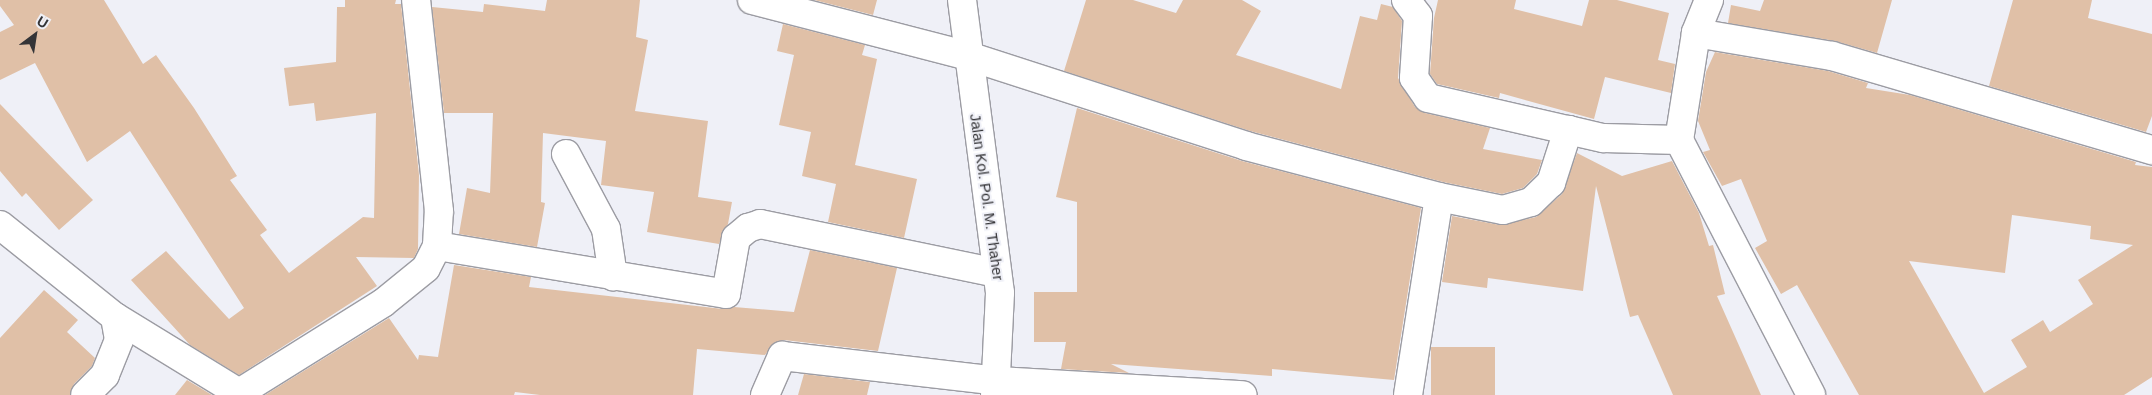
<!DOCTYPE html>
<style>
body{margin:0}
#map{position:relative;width:2152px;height:395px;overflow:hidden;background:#eff0f7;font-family:Helvetica,sans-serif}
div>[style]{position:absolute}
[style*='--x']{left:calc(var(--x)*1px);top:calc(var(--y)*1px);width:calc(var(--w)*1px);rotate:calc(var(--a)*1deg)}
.building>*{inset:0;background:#e0c0a7;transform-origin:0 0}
.roads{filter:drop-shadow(1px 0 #9c9ca3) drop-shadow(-1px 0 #9c9ca3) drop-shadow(0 1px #9c9ca3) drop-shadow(0 -1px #9c9ca3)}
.minor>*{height:28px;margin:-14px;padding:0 14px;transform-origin:14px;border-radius:14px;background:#fff}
span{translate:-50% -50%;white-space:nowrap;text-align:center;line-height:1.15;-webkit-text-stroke:4px #eff0f7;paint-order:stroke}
.street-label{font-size:15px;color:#343437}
.north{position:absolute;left:10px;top:10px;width:50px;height:50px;-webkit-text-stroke:4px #eff0f7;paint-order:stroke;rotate:31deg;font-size:14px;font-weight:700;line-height:20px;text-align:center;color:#343437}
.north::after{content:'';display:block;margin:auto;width:18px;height:22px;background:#343437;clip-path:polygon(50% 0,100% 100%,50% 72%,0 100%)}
</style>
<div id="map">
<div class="building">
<i style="clip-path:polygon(0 0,104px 0,143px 64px,156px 55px,194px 108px,237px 176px,230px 180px,267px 230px,260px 235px,289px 273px,363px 217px,374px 218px,376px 113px,316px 121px,314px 103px,289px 106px,284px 68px,336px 62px,337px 7px,345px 7px,345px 0,396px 0,395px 4px,401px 4px,419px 175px,418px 249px,414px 258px,356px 257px,377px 286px,239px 375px,190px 345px,131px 280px,166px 251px,229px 319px,244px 308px,130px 131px,87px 162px,35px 63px,0 80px,0 32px,14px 25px,0 6px)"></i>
<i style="clip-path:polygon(547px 0,640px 0,636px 37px,648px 40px,635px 111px,708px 121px,698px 197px,732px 202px,728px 224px,719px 244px,647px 232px,654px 192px,601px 185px,606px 141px,543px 133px,541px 202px,545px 203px,537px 247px,459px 234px,467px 188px,490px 193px,493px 113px,444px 113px,432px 7px,483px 12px,484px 4px,545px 11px)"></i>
<i style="clip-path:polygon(814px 0,877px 0,873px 15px)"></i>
<i style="clip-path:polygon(1086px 0,1133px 0,1176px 13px,1183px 0,1242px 0,1261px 11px,1236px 55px,1341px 89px,1360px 16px,1377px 20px,1381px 4px,1393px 7px,1402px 21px,1398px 78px,1415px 107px,1425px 113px,1490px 128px,1483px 149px,1542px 160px,1537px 174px,1523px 188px,1502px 194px,1443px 182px,1250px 131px,1064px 71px)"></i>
<i style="clip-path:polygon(1438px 0,1516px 0,1514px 9px,1582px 26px,1589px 0,1617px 0,1669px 13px,1658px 60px,1675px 64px,1671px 93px,1605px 77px,1594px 119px,1500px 93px,1499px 98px,1437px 84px,1430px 74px,1434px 18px)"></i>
<i style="clip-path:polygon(1764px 0,1892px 0,1877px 53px,1835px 41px,1728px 23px,1731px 5px,1760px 11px)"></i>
<i style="clip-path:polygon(2013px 0,2092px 0,2088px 18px,2152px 34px,2152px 116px,2146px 132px,1989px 86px)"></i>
<i style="clip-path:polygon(783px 24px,865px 45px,862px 55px,877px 59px,855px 165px,917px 179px,904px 238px,828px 222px,836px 184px,802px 176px,811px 132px,779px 125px,794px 55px,777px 51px)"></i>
<i style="clip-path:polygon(evenodd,1715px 52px,1828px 71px,1868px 83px,1866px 88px,1910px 95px,2136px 162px,2135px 165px,2152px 167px,2152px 377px,2124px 395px,1859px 395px,1797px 285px,1781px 294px,1755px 248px,1767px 241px,1741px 179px,1722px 186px,1703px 152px,1710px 150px,1698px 121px,1706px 72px,1715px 52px,2012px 215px,2091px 226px,2090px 239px,2133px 245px,2078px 280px,2093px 304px,2050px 332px,2043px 320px,2011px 340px,2027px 367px,1984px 393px,1909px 261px,2005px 273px,2012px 215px)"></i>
<i style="clip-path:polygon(0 104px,93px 200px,59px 230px,26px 193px,22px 197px,0 171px)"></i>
<i style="clip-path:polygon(1077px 108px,1242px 161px,1421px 208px,1394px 380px,1272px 369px,1272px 376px,1111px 364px,1129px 373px,1061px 369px,1066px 342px,1034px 342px,1034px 292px,1077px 292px,1077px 202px,1056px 197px)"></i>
<i style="clip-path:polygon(1577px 153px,1622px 176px,1672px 161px,1699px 213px,1709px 246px,1713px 245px,1725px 294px,1717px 296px,1761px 395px,1673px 395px,1638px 315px,1630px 317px,1596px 186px,1583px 291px,1488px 278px,1487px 288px,1442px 282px,1452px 216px,1500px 225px,1536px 217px,1562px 194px)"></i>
<i style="clip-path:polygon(810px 250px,897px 268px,878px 351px,784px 340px,774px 343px,765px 355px,697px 349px,693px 395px,540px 395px,515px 392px,514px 395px,265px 395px,389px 318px,418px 360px,419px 355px,438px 357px,454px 265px,531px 277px,529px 287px,723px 309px,734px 307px,794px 312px)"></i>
<i style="clip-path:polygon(44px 290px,78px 320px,67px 332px,95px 358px,92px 366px,74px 384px,70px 395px,0 395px,0 338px)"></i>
<i style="left:1431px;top:347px;width:64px;height:49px"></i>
<i style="clip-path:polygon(804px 374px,870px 382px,867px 395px,798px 395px)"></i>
<i style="clip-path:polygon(187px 380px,212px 395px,175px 395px)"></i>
</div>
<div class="roads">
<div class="minor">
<i style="--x:752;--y:0;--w:223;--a:14.5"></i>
<i style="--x:968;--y:56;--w:292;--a:17.9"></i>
<i style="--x:1246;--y:146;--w:200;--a:14.8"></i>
<i style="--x:1439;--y:197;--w:65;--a:11.5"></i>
<i style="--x:1503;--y:210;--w:29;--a:-16"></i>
<i style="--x:1531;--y:202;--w:28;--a:-44"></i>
<i style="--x:1551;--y:183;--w:56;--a:-72.2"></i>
<i style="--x:1568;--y:130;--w:37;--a:13"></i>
<i style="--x:1604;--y:138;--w:75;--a:1.5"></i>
<i style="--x:962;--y:0;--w:295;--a:82.6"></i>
<i style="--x:1000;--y:293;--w:102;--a:92.8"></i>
<i style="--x:1406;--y:0;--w:20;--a:53"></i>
<i style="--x:1418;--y:16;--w:62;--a:93.7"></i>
<i style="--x:1414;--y:78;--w:24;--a:55"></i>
<i style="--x:1428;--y:98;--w:144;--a:12.9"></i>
<i style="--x:1709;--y:0;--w:35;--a:112"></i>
<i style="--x:1696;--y:33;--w:108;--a:99"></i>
<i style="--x:1679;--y:140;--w:287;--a:62.6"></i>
<i style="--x:1696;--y:33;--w:138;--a:9.6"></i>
<i style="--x:1832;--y:56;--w:334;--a:16.4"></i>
<i style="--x:566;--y:154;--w:85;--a:61.9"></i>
<i style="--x:606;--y:229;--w:48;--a:81.5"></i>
<i style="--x:0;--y:225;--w:147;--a:38.7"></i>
<i style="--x:115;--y:317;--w:23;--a:80"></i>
<i style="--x:119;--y:340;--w:38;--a:112"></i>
<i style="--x:105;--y:375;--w:28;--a:135"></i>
<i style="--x:437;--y:246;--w:293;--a:9.4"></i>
<i style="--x:726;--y:294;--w:57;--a:-79.9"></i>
<i style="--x:736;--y:238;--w:16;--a:-40"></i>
<i style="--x:748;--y:228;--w:13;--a:-18"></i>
<i style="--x:760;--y:224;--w:242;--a:11.7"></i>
<i style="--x:115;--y:317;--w:145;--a:31.5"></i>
<i style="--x:239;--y:393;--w:170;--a:-32"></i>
<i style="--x:383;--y:303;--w:55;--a:-39.1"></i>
<i style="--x:426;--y:268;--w:25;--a:-63"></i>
<i style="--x:437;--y:246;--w:35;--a:-87"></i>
<i style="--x:439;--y:211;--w:212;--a:-96.2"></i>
<i style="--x:765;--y:395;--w:43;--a:-66.4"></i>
<i style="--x:782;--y:356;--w:217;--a:6.6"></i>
<i style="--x:998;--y:381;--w:245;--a:3.3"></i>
<i style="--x:1408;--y:395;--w:200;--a:-81.1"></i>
</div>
</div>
<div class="street-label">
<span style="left:987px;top:197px;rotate:82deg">Jalan Kol. Pol. M. Thaher</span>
</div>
<div class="north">U</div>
</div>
